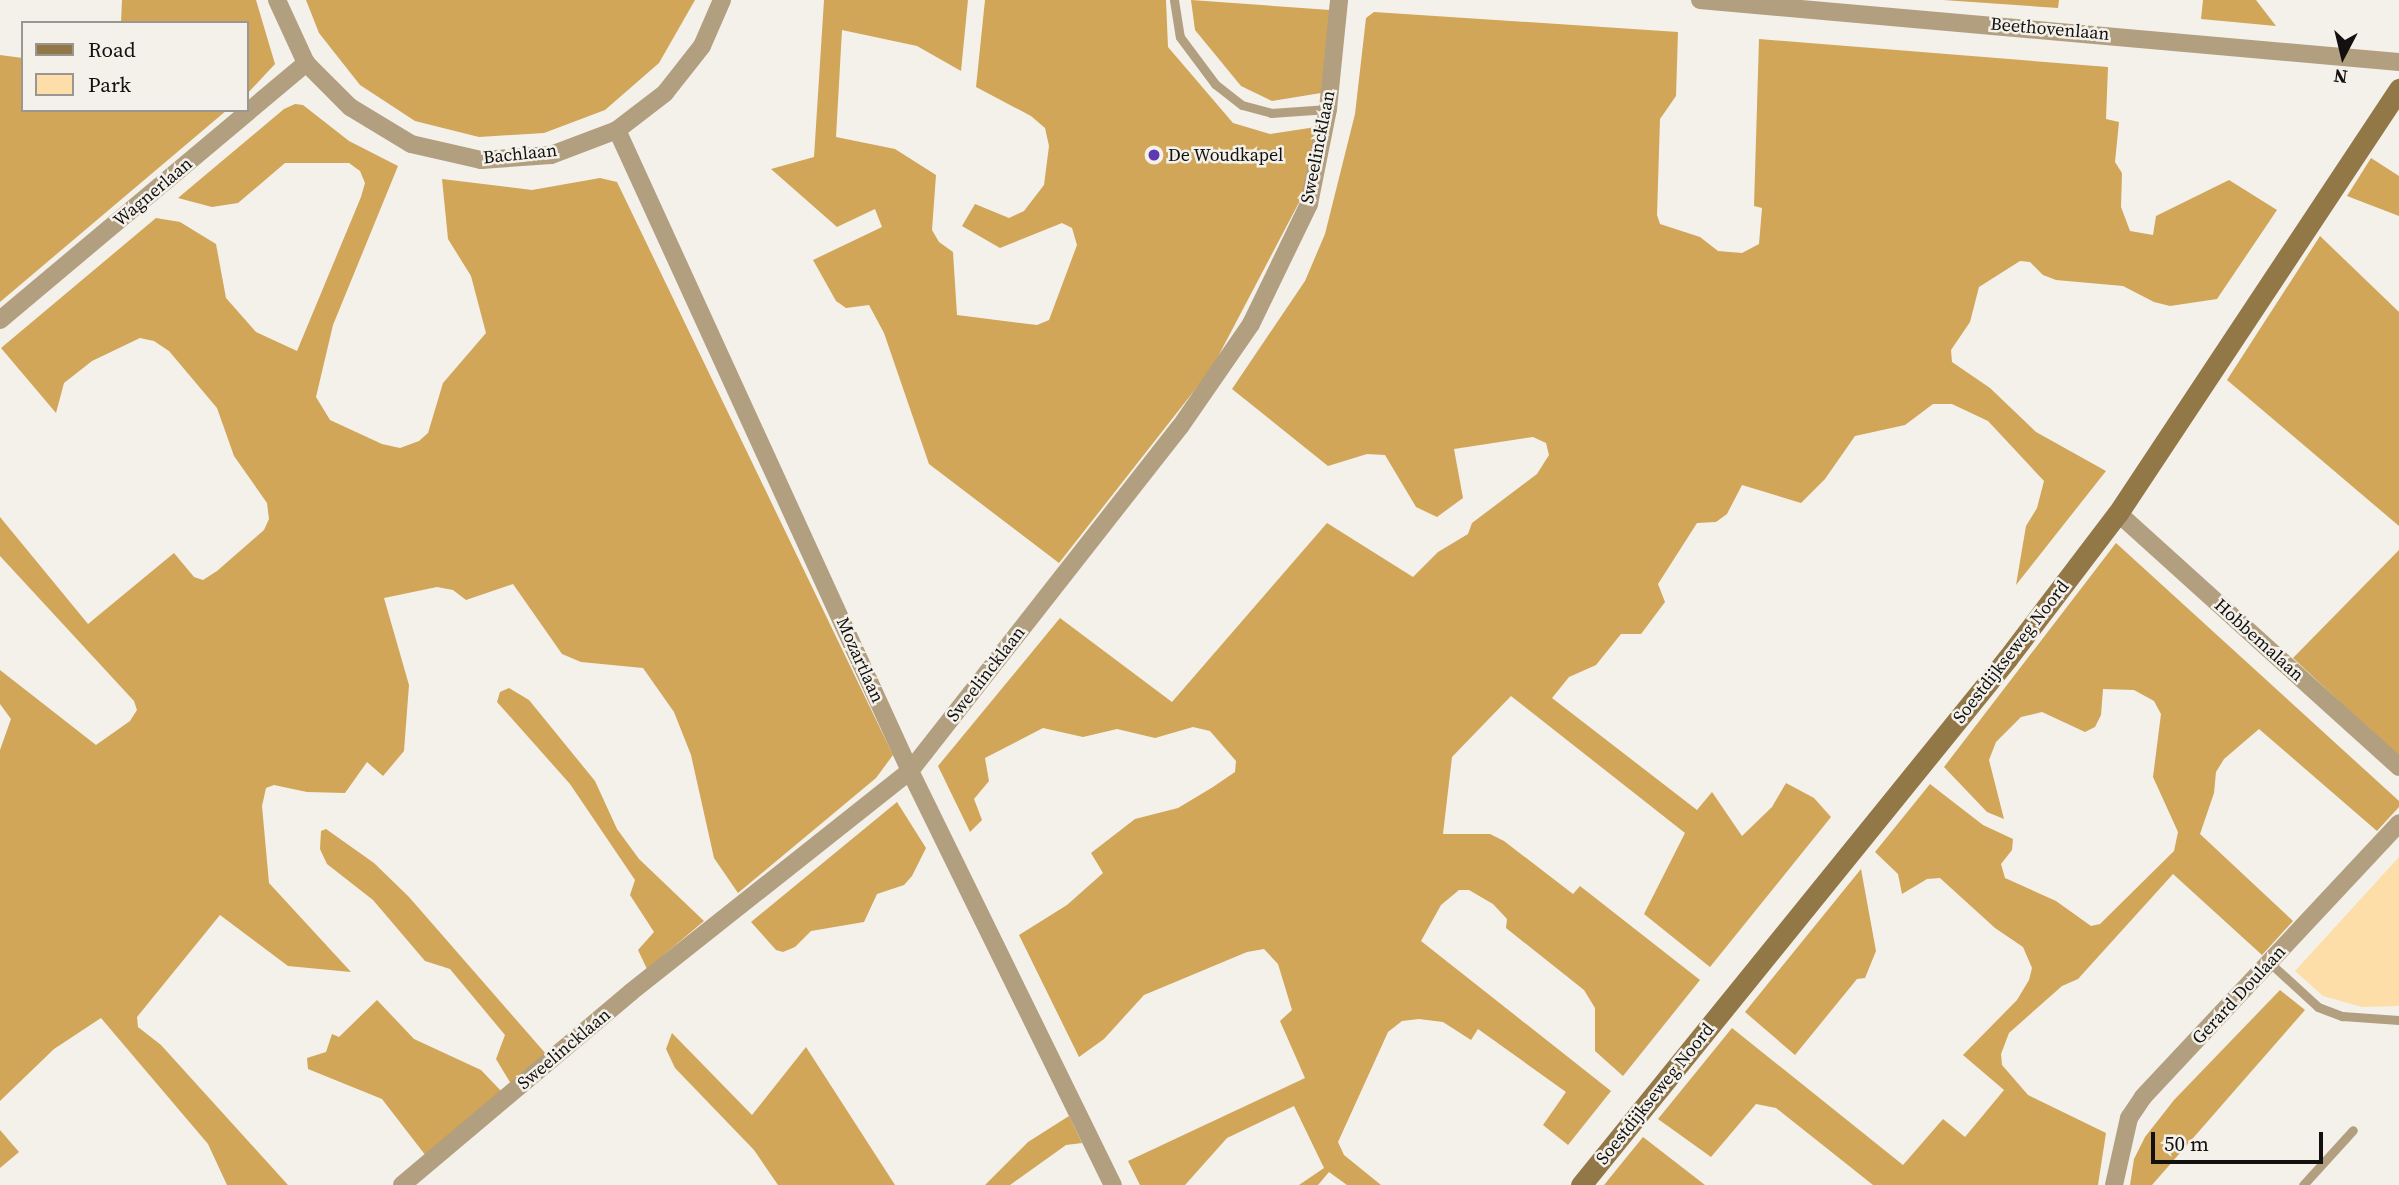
<!DOCTYPE html>
<style>
body{margin:0}
#map{position:relative;width:2399px;height:1185px;overflow:hidden;background:#f4f0ea;font-family:"Source Serif 4",serif}
div>[style]{position:absolute}
[style*='--x']{left:calc(var(--x)*1px);top:calc(var(--y)*1px);width:calc(var(--w)*1px);rotate:calc(var(--a)*1deg)}
.green>*{inset:0;background:#fedea8}
.forest>*{inset:0;background:#d1a658}
.service>*{height:9px;margin:-4.5px;padding:0 4.5px;transform-origin:4.5px;border-radius:4.5px;background:#b19f7f}
.minor>*{height:18px;margin:-9px;padding:0 9px;transform-origin:9px;border-radius:9px;background:#b19f7f}
.secondary>*{height:21px;margin:-10.5px;padding:0 10.5px;transform-origin:10.5px;border-radius:10.5px;background:#927747}
.dots>*{width:19px;height:19px;translate:-50% -50%;box-sizing:border-box;border:4px solid #f4f0ea;border-radius:50%}
span{translate:-50% -50%;white-space:nowrap;text-align:center;line-height:1.15;-webkit-text-stroke:5px #f4f0ea;paint-order:stroke}
.street-label{font-size:18px;color:#12110f}
.poi-label{font-size:18px;color:#12110f}
.left{translate:0 -50%;text-align:left}
.legend{position:absolute;left:21px;top:21px;width:228px;height:91px;box-sizing:border-box;background:#f4f0ea;border:2px solid #9a9792;margin:0;padding:9px 12px;list-style:none;font-size:21px;color:#12110f}
.legend li{display:flex;align-items:center;gap:14px;height:35px}
.legend b{width:35px;border:2px solid #9a9792}
.north{position:absolute;left:2308px;top:21px;width:70px;height:70px;-webkit-text-stroke:5px #f4f0ea;paint-order:stroke;rotate:187deg;font-size:19px;font-weight:700;line-height:28px;text-align:center;color:#12110f}
.north::after{content:'';display:block;margin:auto;width:24px;height:32px;background:#12110f;clip-path:polygon(50% 0,100% 100%,50% 72%,0 100%)}
.scale{position:absolute;left:2151px;top:1132px;width:172px;height:32px;box-sizing:border-box;border:4px solid #12110f;border-top:0;padding-left:9px;font-size:21px;line-height:24px;white-space:nowrap;color:#12110f;-webkit-text-stroke:5px #f4f0ea;paint-order:stroke}
</style>
<div id="map">
<div class="green">
<i style="clip-path:polygon(2399px 857px,2399px 1006px,2362px 1007px,2323px 996px,2295px 971px)"></i>
</div>
<div class="forest">
<i style="clip-path:polygon(122px 0,256px 0,275px 64px,247px 94px,247px 23px,121px 23px)"></i>
<i style="clip-path:polygon(306px 0,695px 0,659px 63px,605px 110px,544px 133px,479px 137px,415px 121px,360px 85px,319px 33px)"></i>
<i style="clip-path:polygon(824px 0,968px 0,961px 71px,917px 46px,842px 30px,836px 137px,895px 149px,936px 175px,932px 230px,939px 242px,953px 252px,957px 315px,1037px 325px,1049px 320px,1077px 245px,1072px 228px,1062px 223px,1000px 248px,962px 226px,975px 204px,1009px 218px,1024px 211px,1044px 185px,1049px 146px,1045px 128px,1031px 116px,976px 87px,985px 0,1166px 0,1168px 47px,1233px 123px,1270px 134px,1316px 127px,1304px 193px,1212px 368px,1059px 563px,929px 464px,884px 333px,869px 305px,846px 308px,836px 301px,813px 260px,882px 227px,875px 209px,837px 227px,771px 169px,814px 157px)"></i>
<i style="clip-path:polygon(1191px 0,1330px 10px,1321px 93px,1272px 101px,1241px 86px,1195px 30px)"></i>
<i style="clip-path:polygon(1943px 0,2059px 0,2058px 8px)"></i>
<i style="clip-path:polygon(2203px 0,2256px 0,2276px 26px,2201px 19px)"></i>
<i style="clip-path:polygon(1374px 12px,1678px 32px,1676px 96px,1660px 119px,1657px 215px,1660px 224px,1700px 237px,1718px 251px,1742px 253px,1759px 244px,1762px 208px,1754px 206px,1759px 39px,2108px 67px,2106px 119px,2119px 122px,2115px 162px,2122px 173px,2121px 207px,2130px 231px,2153px 235px,2156px 216px,2229px 180px,2277px 210px,2217px 299px,2170px 306px,2154px 302px,2123px 286px,2056px 280px,2043px 275px,2030px 262px,2020px 261px,1979px 287px,1970px 322px,1951px 350px,1952px 362px,1990px 388px,2036px 432px,2106px 471px,2016px 585px,2026px 526px,2037px 508px,2044px 481px,1988px 421px,1952px 404px,1933px 404px,1905px 425px,1855px 436px,1825px 479px,1801px 503px,1742px 485px,1727px 514px,1716px 522px,1697px 523px,1658px 584px,1665px 602px,1641px 634px,1621px 634px,1596px 665px,1569px 677px,1552px 698px,1697px 810px,1712px 792px,1742px 836px,1772px 807px,1786px 783px,1814px 798px,1831px 817px,1710px 967px,1644px 914px,1685px 833px,1511px 696px,1452px 757px,1443px 834px,1490px 834px,1504px 841px,1573px 894px,1580px 886px,1700px 980px,1623px 1076px,1595px 1051px,1595px 1008px,1584px 990px,1506px 928px,1507px 919px,1493px 904px,1469px 890px,1459px 890px,1441px 905px,1421px 941px,1611px 1091px,1568px 1145px,1543px 1125px,1566px 1092px,1478px 1029px,1471px 1040px,1443px 1022px,1419px 1019px,1402px 1021px,1388px 1032px,1338px 1142px,1344px 1155px,1381px 1185px,1347px 1185px,1329px 1172px,1318px 1185px,1299px 1185px,1324px 1168px,1294px 1106px,1227px 1138px,1185px 1185px,1140px 1185px,1128px 1161px,1305px 1078px,1280px 1021px,1292px 1010px,1278px 964px,1264px 949px,1247px 952px,1144px 995px,1104px 1039px,1079px 1057px,1019px 935px,1067px 905px,1103px 873px,1091px 853px,1135px 819px,1178px 808px,1213px 787px,1235px 772px,1236px 761px,1210px 731px,1193px 727px,1155px 738px,1117px 729px,1083px 737px,1043px 728px,985px 758px,989px 781px,974px 799px,982px 820px,970px 832px,938px 766px,1060px 618px,1172px 702px,1327px 523px,1413px 577px,1438px 552px,1468px 534px,1472px 523px,1537px 474px,1549px 455px,1546px 443px,1533px 437px,1454px 449px,1463px 498px,1437px 517px,1416px 507px,1385px 455px,1367px 454px,1328px 466px,1232px 389px,1305px 281px,1325px 234px,1355px 114px,1366px 18px)"></i>
<i style="clip-path:polygon(0 55px,23px 58px,23px 110px,227px 110px,0 302px)"></i>
<i style="clip-path:polygon(295px 104px,303px 105px,349px 141px,398px 166px,333px 325px,316px 397px,330px 420px,382px 444px,400px 448px,419px 441px,428px 433px,443px 383px,486px 333px,471px 276px,448px 239px,442px 179px,532px 190px,600px 178px,617px 182px,893px 755px,876px 778px,738px 893px,714px 858px,691px 755px,674px 712px,643px 668px,581px 662px,562px 654px,513px 584px,466px 600px,453px 590px,437px 587px,384px 598px,409px 685px,404px 751px,383px 776px,367px 762px,345px 793px,307px 792px,274px 785px,266px 788px,262px 806px,269px 883px,351px 972px,288px 966px,220px 915px,137px 1017px,138px 1027px,161px 1045px,288px 1185px,227px 1185px,208px 1144px,101px 1018px,54px 1049px,0 1101px,0 750px,11px 719px,0 704px,0 670px,96px 745px,130px 721px,137px 710px,134px 701px,0 556px,0 517px,88px 624px,174px 553px,194px 577px,203px 580px,217px 571px,264px 530px,269px 519px,267px 503px,234px 456px,217px 408px,169px 351px,154px 341px,140px 338px,92px 361px,64px 383px,56px 413px,1px 348px,156px 218px,180px 222px,216px 244px,226px 298px,256px 332px,297px 351px,361px 197px,365px 183px,360px 171px,349px 163px,285px 163px,238px 203px,212px 207px,178px 198px,284px 109px)"></i>
<i style="clip-path:polygon(2371px 158px,2399px 176px,2399px 216px,2347px 196px)"></i>
<i style="clip-path:polygon(2320px 236px,2399px 312px,2399px 526px,2227px 380px)"></i>
<i style="clip-path:polygon(2116px 543px,2399px 801px,2399px 807px,2377px 831px,2259px 729px,2224px 759px,2216px 772px,2214px 793px,2200px 834px,2293px 921px,2262px 955px,2173px 874px,2078px 979px,2062px 986px,2009px 1033px,2001px 1054px,2002px 1065px,2028px 1095px,2106px 1133px,2098px 1185px,1873px 1185px,1776px 1108px,1756px 1104px,1711px 1157px,1658px 1119px,1732px 1028px,1903px 1165px,1943px 1119px,1965px 1137px,2004px 1090px,1963px 1055px,2017px 1000px,2029px 980px,2032px 968px,2023px 947px,1995px 928px,1940px 878px,1927px 879px,1902px 894px,1898px 874px,1875px 852px,1930px 784px,1983px 825px,2013px 839px,2012px 850px,2001px 864px,2005px 878px,2056px 901px,2091px 926px,2100px 924px,2174px 851px,2178px 832px,2153px 777px,2161px 714px,2154px 701px,2134px 690px,2103px 689px,2101px 715px,2095px 727px,2085px 732px,2042px 712px,2021px 717px,1996px 742px,1989px 760px,2004px 819px,1987px 812px,1944px 767px)"></i>
<i style="clip-path:polygon(2399px 550px,2399px 757px,2293px 658px)"></i>
<i style="clip-path:polygon(509px 688px,529px 700px,595px 781px,617px 829px,639px 859px,704px 921px,647px 969px,638px 950px,654px 932px,630px 895px,635px 880px,570px 784px,497px 702px,500px 692px)"></i>
<i style="clip-path:polygon(897px 802px,926px 848px,912px 876px,904px 885px,877px 894px,864px 922px,811px 931px,795px 947px,783px 952px,776px 950px,751px 922px)"></i>
<i style="clip-path:polygon(326px 829px,374px 863px,409px 897px,546px 1054px,511px 1084px,496px 1059px,505px 1035px,450px 969px,425px 961px,373px 900px,327px 864px,320px 849px,321px 831px)"></i>
<i style="clip-path:polygon(1861px 869px,1876px 951px,1865px 978px,1857px 979px,1795px 1055px,1745px 1012px)"></i>
<i style="clip-path:polygon(2280px 990px,2305px 1010px,2152px 1185px,2130px 1185px,2134px 1159px,2145px 1137px,2174px 1100px)"></i>
<i style="clip-path:polygon(377px 1000px,414px 1039px,481px 1070px,502px 1092px,426px 1156px,382px 1099px,308px 1069px,307px 1058px,326px 1052px,332px 1034px,339px 1037px)"></i>
<i style="clip-path:polygon(672px 1033px,752px 1115px,806px 1047px,895px 1185px,778px 1185px,754px 1150px,675px 1068px,666px 1049px)"></i>
<i style="clip-path:polygon(1069px 1116px,1082px 1143px,1066px 1145px,1010px 1185px,985px 1185px,1028px 1142px)"></i>
<i style="clip-path:polygon(0 1130px,19px 1152px,0 1168px)"></i>
<i style="clip-path:polygon(1643px 1137px,1705px 1185px,1604px 1185px)"></i>
</div>
<div class="service">
<i style="--x:1174;--y:0;--w:37;--a:81"></i>
<i style="--x:1180;--y:37;--w:59;--a:53.3"></i>
<i style="--x:1215;--y:84;--w:34;--a:38"></i>
<i style="--x:1242;--y:105;--w:30;--a:15"></i>
<i style="--x:1271;--y:113;--w:57;--a:-4"></i>
<i style="--x:2270;--y:963;--w:65;--a:42.5"></i>
<i style="--x:2318;--y:1007;--w:26;--a:21"></i>
<i style="--x:2342;--y:1016;--w:57;--a:4"></i>
<i style="--x:2303;--y:1185;--w:74;--a:-47.7"></i>
</div>
<div class="minor">
<i style="--x:277;--y:0;--w:69;--a:65.3"></i>
<i style="--x:306;--y:63;--w:62;--a:45"></i>
<i style="--x:350;--y:107;--w:71;--a:31.2"></i>
<i style="--x:411;--y:144;--w:72;--a:12.9"></i>
<i style="--x:481;--y:160;--w:70;--a:-4.1"></i>
<i style="--x:551;--y:155;--w:71;--a:-20.7"></i>
<i style="--x:617;--y:130;--w:61;--a:-37.6"></i>
<i style="--x:665;--y:93;--w:60;--a:-51.8"></i>
<i style="--x:702;--y:46;--w:50;--a:-66.5"></i>
<i style="--x:1700;--y:0;--w:702;--a:5.07"></i>
<i style="--x:617;--y:130;--w:705;--a:65.43"></i>
<i style="--x:910;--y:771;--w:461;--a:63.9"></i>
<i style="--x:0;--y:320;--w:400;--a:-40"></i>
<i style="--x:2118;--y:513;--w:379;--a:42.1"></i>
<i style="--x:402;--y:1185;--w:299;--a:-40.1"></i>
<i style="--x:631;--y:992;--w:356;--a:-38.4"></i>
<i style="--x:910;--y:771;--w:437;--a:-51.9"></i>
<i style="--x:1180;--y:427;--w:125;--a:-55.4"></i>
<i style="--x:1251;--y:324;--w:133;--a:-64.2"></i>
<i style="--x:1309;--y:204;--w:97;--a:-78.7"></i>
<i style="--x:1328;--y:109;--w:110;--a:-84.2"></i>
<i style="--x:2114;--y:1185;--w:69;--a:-77.4"></i>
<i style="--x:2129;--y:1118;--w:25;--a:-56"></i>
<i style="--x:2143;--y:1097;--w:375;--a:-46.9"></i>
</div>
<div class="secondary">
<i style="--x:1581;--y:1185;--w:677;--a:-51"></i>
<i style="--x:2007;--y:659;--w:183;--a:-52.8"></i>
<i style="--x:2118;--y:513;--w:509;--a:-56.47"></i>
</div>
<div class="dots">
<i style="left:1154px;top:155px;background:#5d3ab2"></i>
</div>
<div class="street-label">
<span style="left:2050px;top:29px;rotate:5deg">Beethovenlaan</span>
<span style="left:1318px;top:147px;rotate:-79deg">Sweelincklaan</span>
<span style="left:520px;top:154px;rotate:-6deg">Bachlaan</span>
<span style="left:153px;top:192px;rotate:-40deg">Wagnerlaan</span>
<span style="left:2259px;top:640px;rotate:42deg">Hobbemalaan</span>
<span style="left:2011px;top:652px;rotate:-52deg">Soestdijkseweg Noord</span>
<span style="left:860px;top:660px;rotate:66deg">Mozartlaan</span>
<span style="left:986px;top:674px;rotate:-52deg">Sweelincklaan</span>
<span style="left:2239px;top:995px;rotate:-47deg">Gerard Doulaan</span>
<span style="left:564px;top:1049px;rotate:-40deg">Sweelincklaan</span>
<span style="left:1655px;top:1094px;rotate:-51deg">Soestdijkseweg Noord</span>
</div>
<div class="poi-label">
<span class="left" style="left:1168px;top:155px">De Woudkapel</span>
</div>
<ul class="legend">
<li><b style="height:9px;background:#927747"></b>Road</li>
<li><b style="height:19px;background:#fedea8"></b>Park</li>
</ul>
<div class="north">N</div>
<div class="scale">50 m</div>
</div>
